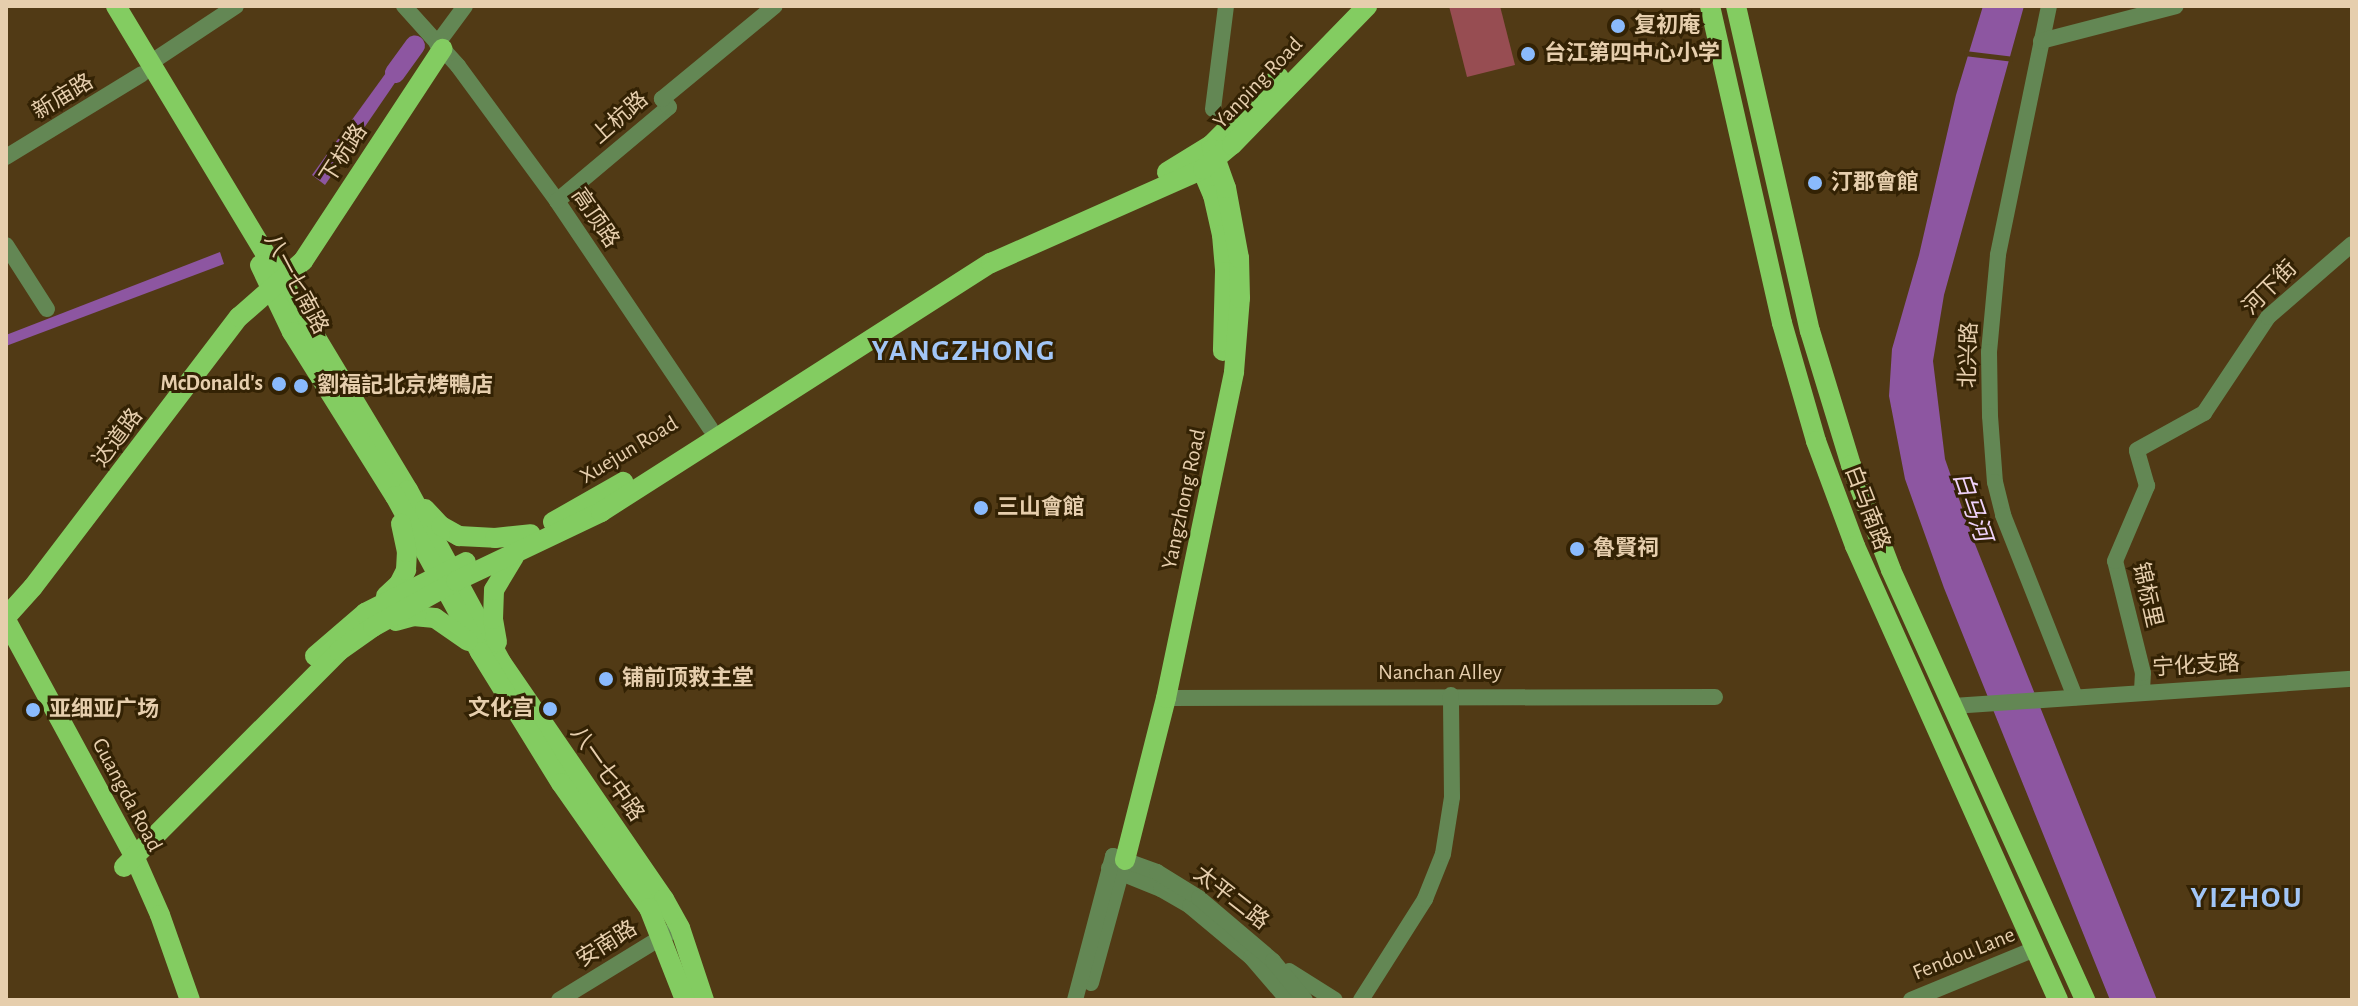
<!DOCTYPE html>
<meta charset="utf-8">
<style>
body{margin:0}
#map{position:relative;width:2358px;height:1006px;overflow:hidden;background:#513a15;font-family:"Alegreya Sans","Noto Sans SC",sans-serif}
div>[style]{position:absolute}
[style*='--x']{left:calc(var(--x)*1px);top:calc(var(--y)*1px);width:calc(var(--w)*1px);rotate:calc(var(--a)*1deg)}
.green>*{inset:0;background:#974d52}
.water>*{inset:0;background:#8d56a1}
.pier>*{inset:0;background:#513a15;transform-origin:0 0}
.river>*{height:20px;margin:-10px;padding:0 10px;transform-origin:10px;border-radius:10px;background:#8d56a1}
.minor>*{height:16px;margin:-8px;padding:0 8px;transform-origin:8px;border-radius:8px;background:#638754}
.major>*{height:20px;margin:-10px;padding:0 10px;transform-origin:10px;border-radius:10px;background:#83cc61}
.dots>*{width:22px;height:22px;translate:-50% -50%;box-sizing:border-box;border:4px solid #332204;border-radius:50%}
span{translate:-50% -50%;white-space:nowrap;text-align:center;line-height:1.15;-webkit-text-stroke:6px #332204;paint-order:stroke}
.poi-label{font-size:22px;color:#e6cead;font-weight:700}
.left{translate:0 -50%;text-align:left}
.right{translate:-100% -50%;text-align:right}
.street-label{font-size:22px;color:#e6cead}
.water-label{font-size:24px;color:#f0d3fb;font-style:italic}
.district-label{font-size:30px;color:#a2c6f7;font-weight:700;letter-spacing:2px}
.frame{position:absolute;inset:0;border:8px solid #e6cead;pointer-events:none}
</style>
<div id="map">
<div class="green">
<i style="clip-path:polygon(1449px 6px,1500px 6px,1515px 65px,1467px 77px)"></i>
</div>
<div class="water">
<i style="clip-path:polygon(1983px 6px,2024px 6px,1944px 295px,1933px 361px,1945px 459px,1973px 539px,2157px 1000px,2110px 1000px,1944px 588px,1905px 479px,1889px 396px,1892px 349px,1919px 255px,1956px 95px)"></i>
<i style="clip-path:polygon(404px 48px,414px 55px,325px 185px,312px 175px)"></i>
<i style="clip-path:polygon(220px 252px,224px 264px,6px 346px,6px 335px)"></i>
</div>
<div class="pier">
<i style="left:1965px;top:51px;width:48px;height:5px;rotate:7deg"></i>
</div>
<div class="river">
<i style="--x:395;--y:73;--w:34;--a:-54"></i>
</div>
<div class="minor">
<i style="--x:404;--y:6;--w:81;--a:48"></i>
<i style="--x:458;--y:66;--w:167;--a:53.7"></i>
<i style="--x:557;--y:201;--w:274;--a:56"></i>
<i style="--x:2049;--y:6;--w:254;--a:101.6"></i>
<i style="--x:1998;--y:255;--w:97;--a:95.3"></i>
<i style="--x:1989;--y:352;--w:64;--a:89.1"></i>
<i style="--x:1990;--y:416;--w:66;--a:85.7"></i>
<i style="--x:1995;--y:482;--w:34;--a:76"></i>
<i style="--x:2003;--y:515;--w:196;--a:68.4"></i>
<i style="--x:2041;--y:41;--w:139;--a:-14.5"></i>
<i style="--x:437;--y:44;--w:47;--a:-53.6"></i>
<i style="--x:150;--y:63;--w:103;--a:-33.5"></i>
<i style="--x:1213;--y:109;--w:104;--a:-82.8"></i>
<i style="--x:6;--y:157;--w:159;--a:-31.4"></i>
<i style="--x:557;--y:201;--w:146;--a:-40"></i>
<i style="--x:669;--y:107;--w:11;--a:-131"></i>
<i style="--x:662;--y:99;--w:146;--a:-39.5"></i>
<i style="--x:6;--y:245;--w:76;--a:57.4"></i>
<i style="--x:2142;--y:691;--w:18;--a:-87"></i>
<i style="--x:2143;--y:673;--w:115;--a:-104"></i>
<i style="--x:2115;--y:561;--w:82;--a:-66.9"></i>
<i style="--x:2147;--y:486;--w:37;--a:-106"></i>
<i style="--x:2137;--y:450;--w:77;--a:-28.9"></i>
<i style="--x:2204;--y:413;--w:115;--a:-56.3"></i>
<i style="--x:2268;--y:317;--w:111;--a:-41"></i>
<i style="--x:1166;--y:698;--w:549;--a:-0.1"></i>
<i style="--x:1953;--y:706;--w:400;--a:-3.9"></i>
<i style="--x:1109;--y:868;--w:56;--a:22"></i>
<i style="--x:1161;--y:889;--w:34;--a:30"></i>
<i style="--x:1190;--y:906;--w:80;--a:39.9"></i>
<i style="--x:1251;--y:957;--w:57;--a:49.3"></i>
<i style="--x:1289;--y:971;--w:54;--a:32.2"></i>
<i style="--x:1091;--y:983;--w:125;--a:-74.7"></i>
<i style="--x:559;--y:1000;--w:130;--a:-31.5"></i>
<i style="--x:1075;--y:1000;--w:149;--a:-75.2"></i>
<i style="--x:1113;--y:856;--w:47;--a:20"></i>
<i style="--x:1157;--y:872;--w:49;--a:31.8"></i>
<i style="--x:1199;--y:898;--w:97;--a:40.4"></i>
<i style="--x:1273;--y:961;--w:50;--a:50.6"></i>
<i style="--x:1361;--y:1000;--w:120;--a:-57.6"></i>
<i style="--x:1425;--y:899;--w:48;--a:-68.2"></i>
<i style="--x:1443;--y:854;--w:58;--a:-81"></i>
<i style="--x:1452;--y:797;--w:102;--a:-90.6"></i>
<i style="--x:1911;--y:1000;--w:134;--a:-22.4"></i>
</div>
<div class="major">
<i style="--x:116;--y:6;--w:565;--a:58.9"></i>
<i style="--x:408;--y:490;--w:196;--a:61.6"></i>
<i style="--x:501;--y:662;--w:288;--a:55.5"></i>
<i style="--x:664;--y:899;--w:33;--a:61"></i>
<i style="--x:680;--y:928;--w:76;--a:71.6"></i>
<i style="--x:1710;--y:6;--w:325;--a:77.2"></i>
<i style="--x:1782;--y:323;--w:123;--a:73.9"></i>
<i style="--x:1816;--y:441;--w:112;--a:69.6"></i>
<i style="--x:1855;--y:546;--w:497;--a:65.9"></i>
<i style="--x:1736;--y:6;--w:333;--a:77.2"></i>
<i style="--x:1810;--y:331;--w:140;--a:73"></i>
<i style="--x:1851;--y:465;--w:112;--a:69.1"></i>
<i style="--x:1891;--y:570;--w:472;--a:65.7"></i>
<i style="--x:1198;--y:160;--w:38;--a:67"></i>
<i style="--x:1213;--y:195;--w:41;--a:77.3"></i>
<i style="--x:1222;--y:235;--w:37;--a:85"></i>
<i style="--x:1225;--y:272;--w:79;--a:91.5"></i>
<i style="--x:1167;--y:172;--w:52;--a:-31.5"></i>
<i style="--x:1211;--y:145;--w:96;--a:-45"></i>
<i style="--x:260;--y:265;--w:74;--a:64.5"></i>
<i style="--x:292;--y:332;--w:194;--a:57.9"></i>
<i style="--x:395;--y:496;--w:178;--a:61.4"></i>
<i style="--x:480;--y:652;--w:154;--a:58.3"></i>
<i style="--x:561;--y:783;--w:153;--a:54.9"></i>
<i style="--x:649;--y:908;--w:99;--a:68.6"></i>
<i style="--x:425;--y:509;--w:23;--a:47"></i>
<i style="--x:441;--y:526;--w:21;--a:29"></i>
<i style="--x:459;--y:536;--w:36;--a:3"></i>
<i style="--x:495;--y:538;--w:36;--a:-6"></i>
<i style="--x:553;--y:522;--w:81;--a:-29.7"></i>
<i style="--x:386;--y:596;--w:18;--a:-43"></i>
<i style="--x:399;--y:584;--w:16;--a:-63"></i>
<i style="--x:406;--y:570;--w:18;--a:-87"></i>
<i style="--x:407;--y:552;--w:29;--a:-102"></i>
<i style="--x:6;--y:617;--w:40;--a:-48"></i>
<i style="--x:33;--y:587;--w:340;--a:-52.7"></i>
<i style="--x:239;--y:317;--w:85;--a:-41.2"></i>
<i style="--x:303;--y:261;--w:254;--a:-56.7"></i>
<i style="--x:6;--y:620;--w:268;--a:61.5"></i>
<i style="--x:134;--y:856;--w:64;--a:66.2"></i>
<i style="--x:160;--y:915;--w:90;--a:70.6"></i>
<i style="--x:396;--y:621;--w:18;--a:-16"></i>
<i style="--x:413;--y:616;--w:22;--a:5"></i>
<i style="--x:435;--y:618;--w:40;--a:34.9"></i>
<i style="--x:497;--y:642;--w:23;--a:-100"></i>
<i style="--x:493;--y:619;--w:29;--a:-88"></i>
<i style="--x:494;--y:590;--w:39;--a:-59"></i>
<i style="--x:315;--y:656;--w:66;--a:-40.7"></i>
<i style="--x:365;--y:613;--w:113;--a:-26.8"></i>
<i style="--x:1125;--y:860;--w:167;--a:-75.8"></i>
<i style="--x:1166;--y:698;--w:333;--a:-78.2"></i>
<i style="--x:1234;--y:372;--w:74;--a:-85.4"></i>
<i style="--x:1240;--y:298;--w:40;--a:-91.4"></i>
<i style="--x:1239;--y:258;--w:71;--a:-100.5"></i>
<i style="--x:1226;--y:188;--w:41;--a:-109.7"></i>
<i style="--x:124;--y:867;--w:305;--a:-45.1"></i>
<i style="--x:339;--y:651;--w:42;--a:-35.2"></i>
<i style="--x:373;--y:627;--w:95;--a:-29"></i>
<i style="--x:456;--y:581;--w:161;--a:-25.4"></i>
<i style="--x:601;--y:512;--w:463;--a:-32.6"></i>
<i style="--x:991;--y:263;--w:232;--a:-23.9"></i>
<i style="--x:1203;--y:169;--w:38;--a:-40"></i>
<i style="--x:1232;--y:145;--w:194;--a:-45.8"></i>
</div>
<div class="dots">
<i style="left:1618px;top:26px;background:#8abafc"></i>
<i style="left:1528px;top:54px;background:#8abafc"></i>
<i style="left:1815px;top:183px;background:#8abafc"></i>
<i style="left:279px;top:384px;background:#8abafc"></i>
<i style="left:301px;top:386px;background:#8abafc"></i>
<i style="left:981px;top:508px;background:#8abafc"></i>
<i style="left:1577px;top:549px;background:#8abafc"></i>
<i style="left:606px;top:679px;background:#8abafc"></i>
<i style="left:550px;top:709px;background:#8abafc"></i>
<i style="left:33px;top:710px;background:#8abafc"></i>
</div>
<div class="poi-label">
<span class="left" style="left:1634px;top:26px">复初庵</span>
<span class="left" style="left:1544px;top:54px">台江第四中心小学</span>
<span class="left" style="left:1831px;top:183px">汀郡會館</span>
<span class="right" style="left:263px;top:384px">McDonald's</span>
<span class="left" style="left:317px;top:386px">劉福記北京烤鴨店</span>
<span class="left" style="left:997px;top:508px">三山會館</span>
<span class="left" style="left:1593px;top:549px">魯賢祠</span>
<span class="left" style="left:622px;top:679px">铺前顶救主堂</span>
<span class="right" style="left:534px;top:709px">文化宫</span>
<span class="left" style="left:49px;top:710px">亚细亚广场</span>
</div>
<div class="street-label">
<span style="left:1258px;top:83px;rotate:-46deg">Yanping Road</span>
<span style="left:63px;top:97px;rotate:-31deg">新庙路</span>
<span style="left:620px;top:118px;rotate:-41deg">上杭路</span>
<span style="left:344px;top:154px;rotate:-57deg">下杭路</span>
<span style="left:595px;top:218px;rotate:56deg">高顶路</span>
<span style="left:296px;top:284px;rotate:62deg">八一七南路</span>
<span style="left:2270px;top:288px;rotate:-45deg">河下街</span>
<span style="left:1969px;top:355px;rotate:-88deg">北兴路</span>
<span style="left:118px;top:438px;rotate:-53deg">达道路</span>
<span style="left:629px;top:450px;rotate:-31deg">Xuejun Road</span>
<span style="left:1184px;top:499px;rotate:-78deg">Yangzhong Road</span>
<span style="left:1867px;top:508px;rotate:69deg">白马南路</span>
<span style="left:2147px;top:595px;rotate:77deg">锦标里</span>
<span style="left:2196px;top:666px;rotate:-3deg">宁化支路</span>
<span style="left:1440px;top:673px">Nanchan Alley</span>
<span style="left:607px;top:774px;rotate:55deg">八一七中路</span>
<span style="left:127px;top:795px;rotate:62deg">Guangda Road</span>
<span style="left:1231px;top:898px;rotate:38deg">太平二路</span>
<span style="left:607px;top:944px;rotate:-32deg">安南路</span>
<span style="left:1964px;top:954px;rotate:-22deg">Fendou Lane</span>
</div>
<div class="water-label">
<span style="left:1971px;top:507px;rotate:71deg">白马河</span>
</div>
<div class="district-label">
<span style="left:964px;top:351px">YANGZHONG</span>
<span style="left:2247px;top:898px">YIZHOU</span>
</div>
<div class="frame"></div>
</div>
